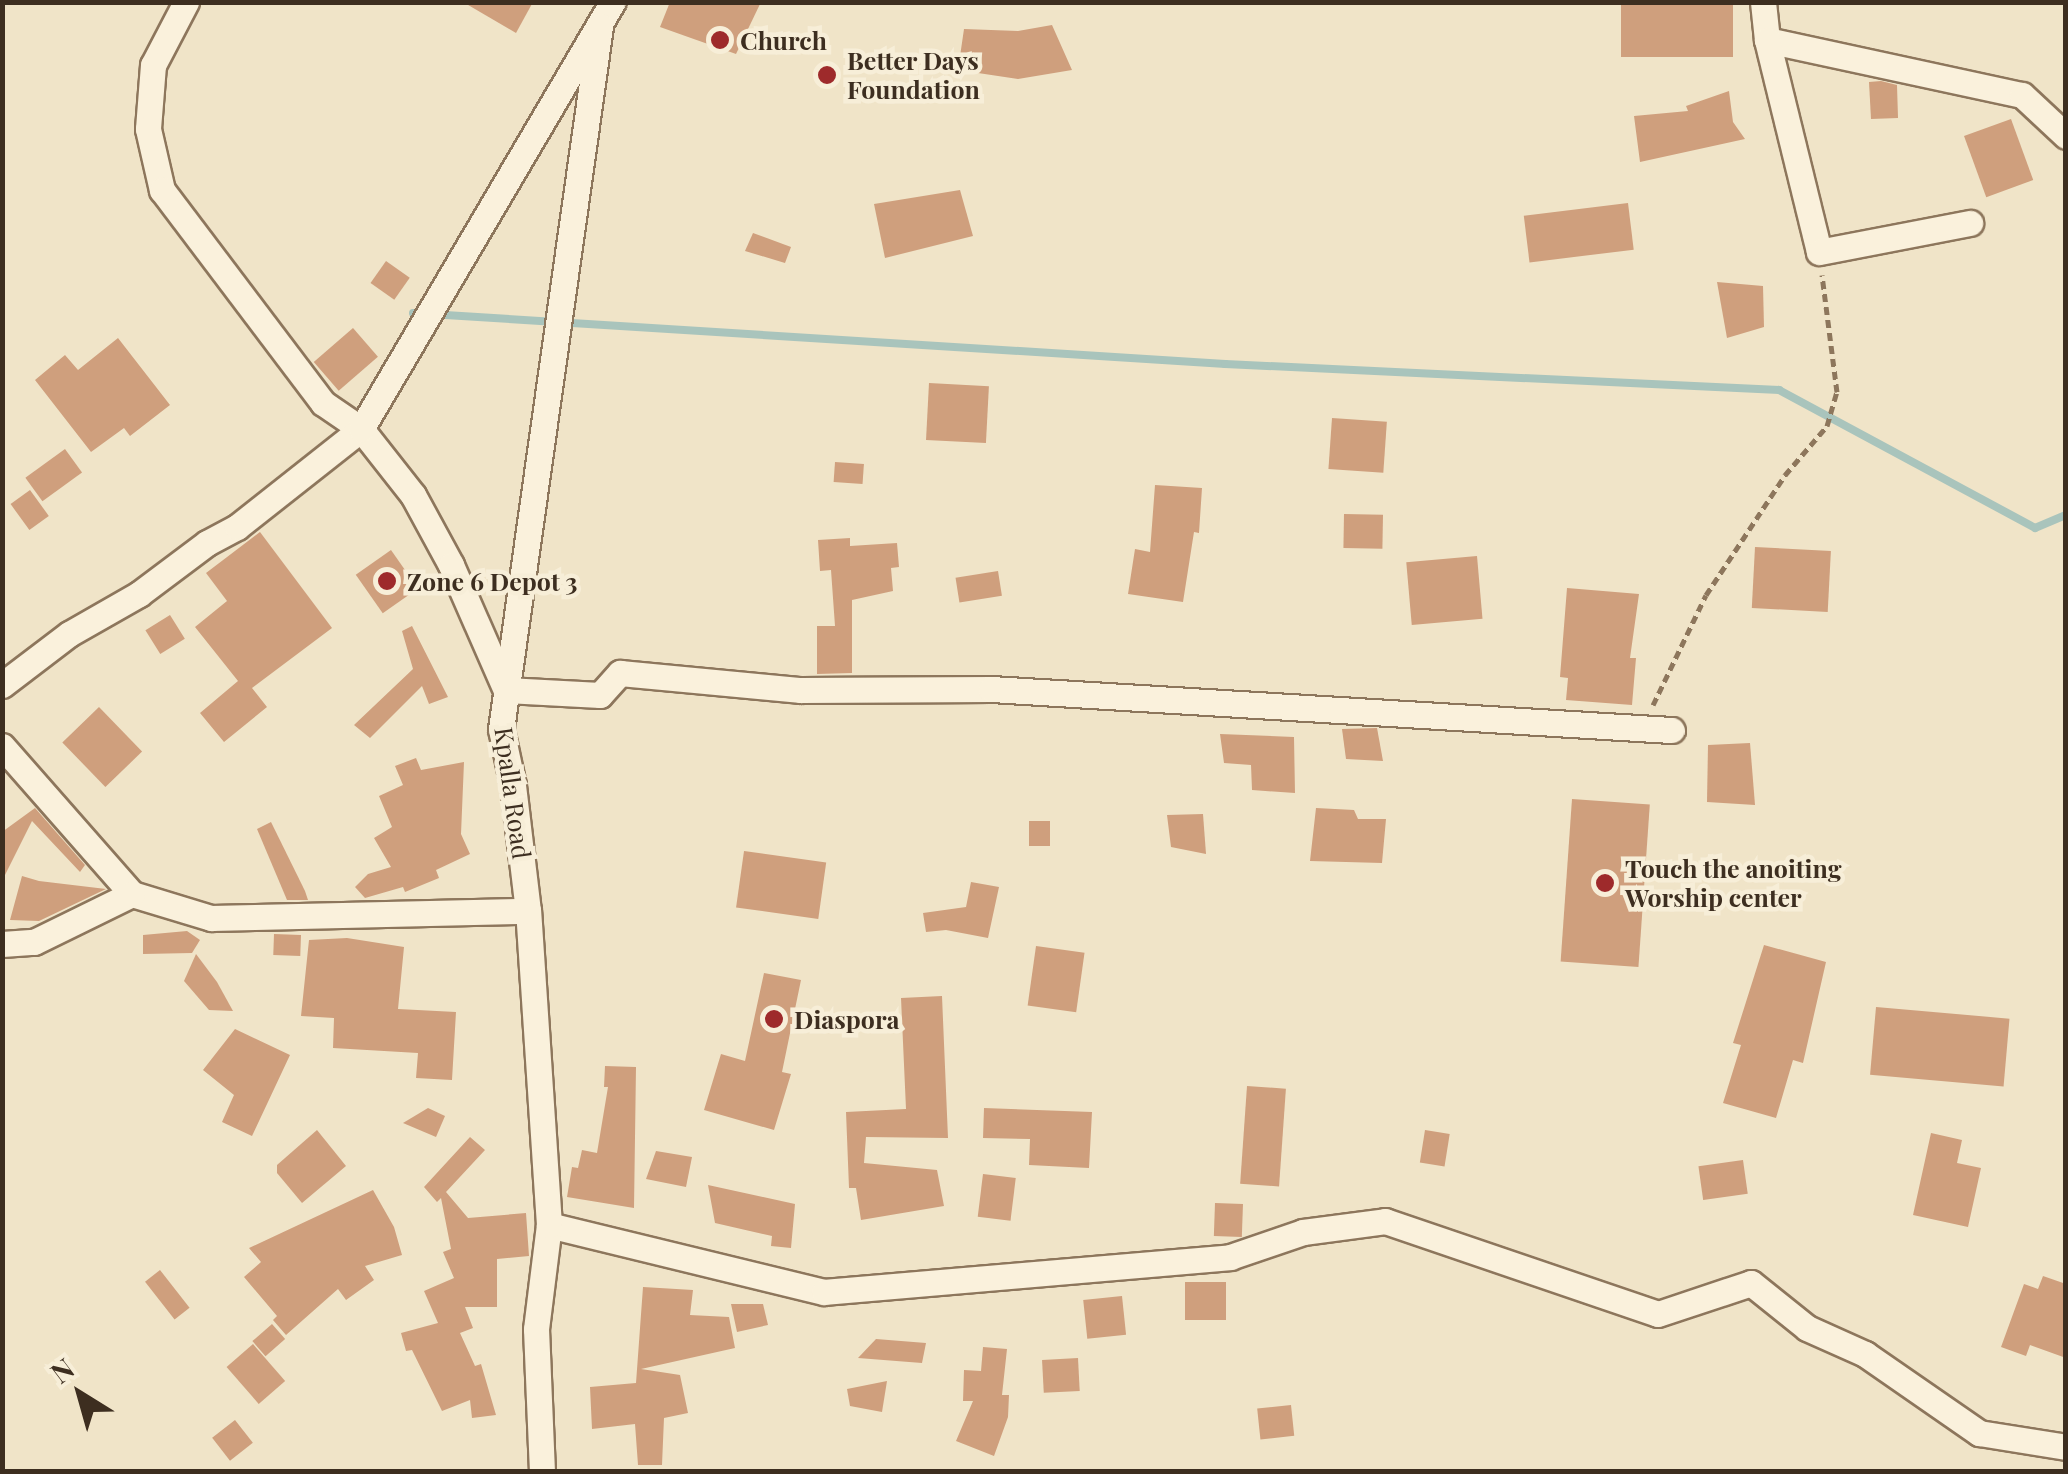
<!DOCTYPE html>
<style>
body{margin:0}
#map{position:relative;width:2068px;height:1474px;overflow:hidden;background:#f0e4c8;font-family:"Playfair Display",serif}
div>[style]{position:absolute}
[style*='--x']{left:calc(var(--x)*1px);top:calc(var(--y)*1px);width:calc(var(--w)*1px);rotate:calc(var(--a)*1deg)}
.stream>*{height:8px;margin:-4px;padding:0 4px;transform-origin:4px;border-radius:4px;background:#a9c4bc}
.building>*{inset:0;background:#cf9f7d;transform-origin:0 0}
.path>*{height:5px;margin-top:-2.5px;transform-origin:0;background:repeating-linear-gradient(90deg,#8d765c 0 8px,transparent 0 13px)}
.roads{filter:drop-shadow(2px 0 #8d765c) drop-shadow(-2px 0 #8d765c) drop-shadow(0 2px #8d765c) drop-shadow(0 -2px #8d765c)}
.minor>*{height:25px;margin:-12.5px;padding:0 12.5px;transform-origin:12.5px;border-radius:12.5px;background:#faf1dc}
.dots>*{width:28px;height:28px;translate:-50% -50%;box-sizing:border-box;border:5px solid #f7eed8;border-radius:50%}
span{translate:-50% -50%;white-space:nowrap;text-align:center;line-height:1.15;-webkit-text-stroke:9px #f7eed8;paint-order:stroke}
.poi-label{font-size:25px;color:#3d2e20;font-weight:700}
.left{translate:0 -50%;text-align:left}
.street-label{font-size:25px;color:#3d2e20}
.frame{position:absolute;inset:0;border:5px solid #3d2e20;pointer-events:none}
.north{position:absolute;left:30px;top:1344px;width:100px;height:100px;-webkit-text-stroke:8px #f7eed8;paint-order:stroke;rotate:323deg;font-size:28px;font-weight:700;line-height:40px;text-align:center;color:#3d2e20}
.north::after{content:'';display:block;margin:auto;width:35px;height:45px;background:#3d2e20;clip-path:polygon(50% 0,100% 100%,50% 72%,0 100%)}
</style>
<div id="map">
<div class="stream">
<i style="--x:413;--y:313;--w:814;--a:3.59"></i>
<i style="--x:1225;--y:364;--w:555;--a:2.69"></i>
<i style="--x:1779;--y:390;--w:291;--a:28.3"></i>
<i style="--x:2035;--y:528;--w:34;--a:-23"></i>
</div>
<div class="building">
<i style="clip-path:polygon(463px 2px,533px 2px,516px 33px)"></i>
<i style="clip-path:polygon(670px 2px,761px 2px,736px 54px,660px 27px)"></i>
<i style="left:1621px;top:2px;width:112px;height:55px"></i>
<i style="clip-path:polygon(1052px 25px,1072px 70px,1018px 79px,958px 70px,964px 29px,1018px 31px)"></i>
<i style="clip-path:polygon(1881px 81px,1897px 85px,1898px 118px,1871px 119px,1869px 82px)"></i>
<i style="clip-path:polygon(1729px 91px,1733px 122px,1745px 139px,1640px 162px,1634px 116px,1688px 111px,1686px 106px)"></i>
<i style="left:2011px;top:119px;width:65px;height:50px;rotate:70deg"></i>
<i style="clip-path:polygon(960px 190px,973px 236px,885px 258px,874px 204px)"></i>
<i style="left:1628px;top:203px;width:47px;height:105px;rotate:83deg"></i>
<i style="clip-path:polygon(753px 233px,791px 247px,785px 263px,745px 251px)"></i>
<i style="left:386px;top:261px;width:29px;height:27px;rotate:35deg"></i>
<i style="clip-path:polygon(1717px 282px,1763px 286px,1764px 327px,1727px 338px)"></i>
<i style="left:353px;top:328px;width:38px;height:52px;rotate:49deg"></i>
<i style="clip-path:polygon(118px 338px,170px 405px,130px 436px,124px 428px,91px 452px,35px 380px,65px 355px,78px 370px)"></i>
<i style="left:929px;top:383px;width:60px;height:57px;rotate:3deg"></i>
<i style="left:1332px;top:418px;width:55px;height:51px;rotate:4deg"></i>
<i style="left:65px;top:449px;width:29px;height:49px;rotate:54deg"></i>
<i style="left:835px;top:462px;width:29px;height:20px;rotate:4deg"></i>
<i style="clip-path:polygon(1155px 485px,1202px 488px,1199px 533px,1194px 532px,1183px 602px,1128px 594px,1135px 549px,1150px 552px)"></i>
<i style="left:30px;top:490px;width:32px;height:24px;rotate:54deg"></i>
<i style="left:1344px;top:514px;width:39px;height:34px;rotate:1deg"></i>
<i style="clip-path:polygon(260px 532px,332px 628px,252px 688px,267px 707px,224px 742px,200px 713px,238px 681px,195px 627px,227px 601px,206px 573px)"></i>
<i style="clip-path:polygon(850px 538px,850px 546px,897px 543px,899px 567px,891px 568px,893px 591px,852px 600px,852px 673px,817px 674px,817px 626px,835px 626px,831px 570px,820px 571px,818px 540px)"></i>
<i style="left:1755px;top:547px;width:76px;height:61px;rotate:3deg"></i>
<i style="left:391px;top:550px;width:47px;height:43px;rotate:55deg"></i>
<i style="left:1477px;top:556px;width:63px;height:71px;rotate:85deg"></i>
<i style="left:998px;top:571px;width:25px;height:43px;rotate:81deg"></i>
<i style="clip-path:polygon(1567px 588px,1639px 594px,1630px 658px,1636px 658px,1632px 705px,1566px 700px,1568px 678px,1560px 677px)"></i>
<i style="left:170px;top:615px;width:28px;height:29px;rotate:58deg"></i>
<i style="clip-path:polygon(412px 626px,448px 697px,429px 704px,422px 686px,370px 738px,354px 725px,413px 669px,402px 631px)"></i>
<i style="left:99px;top:707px;width:62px;height:51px;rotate:46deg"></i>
<i style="clip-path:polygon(1377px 728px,1383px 761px,1346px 759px,1342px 729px)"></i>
<i style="clip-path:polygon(1220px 734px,1294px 737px,1295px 793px,1252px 790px,1251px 765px,1224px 763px)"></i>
<i style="clip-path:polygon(1750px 743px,1755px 805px,1707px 802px,1708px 745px)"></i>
<i style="clip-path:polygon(416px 758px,421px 770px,464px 762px,461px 834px,470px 854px,436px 870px,439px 878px,405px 892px,403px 887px,365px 898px,355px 887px,368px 874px,391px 867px,374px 838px,392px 827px,379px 796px,403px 785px,395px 766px)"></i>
<i style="left:1572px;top:799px;width:78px;height:163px;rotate:4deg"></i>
<i style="clip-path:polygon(35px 808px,85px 865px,80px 872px,32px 821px,2px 881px,2px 832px)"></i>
<i style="clip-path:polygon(1316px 808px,1354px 810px,1358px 819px,1386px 819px,1382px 863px,1310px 861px)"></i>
<i style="clip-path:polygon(1203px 814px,1206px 854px,1171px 847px,1167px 815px)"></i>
<i style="left:1029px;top:821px;width:21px;height:25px"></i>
<i style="clip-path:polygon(271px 822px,305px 891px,308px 900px,287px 900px,257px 829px)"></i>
<i style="left:744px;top:851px;width:83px;height:57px;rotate:8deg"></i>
<i style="clip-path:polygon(22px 876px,39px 881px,106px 889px,39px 921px,10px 920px)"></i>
<i style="clip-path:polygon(971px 882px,999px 887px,988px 938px,946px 930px,926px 932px,923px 913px,966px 907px)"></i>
<i style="clip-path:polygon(187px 931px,200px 940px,192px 953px,143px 954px,143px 935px)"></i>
<i style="left:274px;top:934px;width:27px;height:21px;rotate:2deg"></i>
<i style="clip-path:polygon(347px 938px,404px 947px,398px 1009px,456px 1012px,452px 1080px,416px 1078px,418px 1053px,333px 1048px,334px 1018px,301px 1016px,309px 940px)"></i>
<i style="clip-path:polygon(1764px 945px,1826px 962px,1803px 1063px,1793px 1060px,1776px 1118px,1723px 1103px,1741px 1045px,1733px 1043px)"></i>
<i style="left:1036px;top:946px;width:49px;height:60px;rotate:8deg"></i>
<i style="clip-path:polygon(196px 954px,217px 982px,233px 1011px,209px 1010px,184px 981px)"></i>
<i style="clip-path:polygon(764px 973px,801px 980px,782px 1072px,791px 1074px,774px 1130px,704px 1110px,721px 1054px,745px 1061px)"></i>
<i style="clip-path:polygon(942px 996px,948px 1138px,866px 1137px,864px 1163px,937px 1170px,944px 1206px,861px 1220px,856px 1188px,849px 1188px,846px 1112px,906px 1109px,901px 998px)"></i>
<i style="left:1876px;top:1007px;width:134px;height:68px;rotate:5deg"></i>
<i style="clip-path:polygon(235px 1029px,290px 1055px,252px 1136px,222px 1122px,234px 1095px,203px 1070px)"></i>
<i style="clip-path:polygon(605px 1066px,636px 1067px,634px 1208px,567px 1197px,572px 1167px,578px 1168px,582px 1150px,597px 1153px,608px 1087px,604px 1087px)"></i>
<i style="left:1247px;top:1086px;width:39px;height:98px;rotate:4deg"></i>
<i style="clip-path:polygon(428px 1108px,445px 1116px,436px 1137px,403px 1123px)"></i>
<i style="clip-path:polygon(984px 1108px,1092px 1112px,1089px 1168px,1029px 1165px,1030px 1139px,983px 1138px)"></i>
<i style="clip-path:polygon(317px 1130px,346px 1166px,302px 1203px,277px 1173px,277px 1165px)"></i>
<i style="left:1425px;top:1130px;width:25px;height:33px;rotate:9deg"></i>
<i style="clip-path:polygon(1931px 1133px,1962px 1140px,1957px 1163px,1981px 1168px,1968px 1227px,1913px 1215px)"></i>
<i style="clip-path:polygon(470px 1137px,485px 1150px,446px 1192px,468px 1218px,526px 1213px,529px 1256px,497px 1259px,497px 1307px,465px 1307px,473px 1328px,460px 1333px,475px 1366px,481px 1364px,496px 1415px,472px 1418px,470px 1400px,442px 1411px,412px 1350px,406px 1351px,401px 1333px,438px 1323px,424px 1291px,454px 1278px,443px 1252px,451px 1249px,441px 1198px,437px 1202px,424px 1187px)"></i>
<i style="clip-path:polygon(656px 1151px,692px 1157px,686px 1187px,646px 1179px)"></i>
<i style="left:1743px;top:1160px;width:34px;height:45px;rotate:82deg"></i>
<i style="left:983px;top:1174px;width:33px;height:43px;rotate:7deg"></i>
<i style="clip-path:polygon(708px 1185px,795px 1204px,791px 1248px,771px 1246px,772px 1236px,715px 1223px)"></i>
<i style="clip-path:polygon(373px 1190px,394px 1227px,402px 1255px,365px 1266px,374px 1280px,346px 1300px,338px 1289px,286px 1335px,273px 1320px,277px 1316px,244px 1277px,261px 1262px,249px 1248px)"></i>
<i style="left:1215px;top:1203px;width:28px;height:33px;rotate:2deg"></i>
<i style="left:160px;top:1270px;width:48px;height:19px;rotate:52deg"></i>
<i style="clip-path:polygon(2043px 1276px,2066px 1284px,2066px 1358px,2030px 1345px,2026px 1356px,2001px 1347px,2024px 1284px,2038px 1289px)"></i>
<i style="left:1185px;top:1282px;width:41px;height:38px"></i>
<i style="clip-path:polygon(643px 1287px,693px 1290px,690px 1315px,729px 1317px,735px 1348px,641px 1369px,680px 1375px,688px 1413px,664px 1418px,662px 1465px,638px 1465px,635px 1424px,592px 1429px,590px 1387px,636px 1383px)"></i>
<i style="left:1122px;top:1296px;width:39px;height:39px;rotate:84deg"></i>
<i style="clip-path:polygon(731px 1304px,763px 1304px,768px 1325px,737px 1332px)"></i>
<i style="left:272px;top:1324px;width:20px;height:26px;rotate:49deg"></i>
<i style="clip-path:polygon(876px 1339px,926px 1343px,922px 1363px,858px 1358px)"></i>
<i style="left:253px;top:1344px;width:49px;height:35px;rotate:49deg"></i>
<i style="clip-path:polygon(983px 1347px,1007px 1349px,1002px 1395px,1009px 1395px,1008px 1417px,994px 1456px,956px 1441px,973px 1401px,963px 1401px,964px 1370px,981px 1371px)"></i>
<i style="left:1078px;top:1358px;width:33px;height:36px;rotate:87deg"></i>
<i style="clip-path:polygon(887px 1381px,882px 1412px,850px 1406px,847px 1389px)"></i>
<i style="left:1291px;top:1405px;width:31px;height:34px;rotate:84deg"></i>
<i style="left:235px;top:1420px;width:29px;height:29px;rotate:52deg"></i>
</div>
<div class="path">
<i style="--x:1653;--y:705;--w:122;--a:-64.3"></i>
<i style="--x:1706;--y:595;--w:144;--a:-56.6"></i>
<i style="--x:1785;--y:475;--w:65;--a:-49.4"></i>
<i style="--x:1827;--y:426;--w:35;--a:-74"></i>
<i style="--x:1837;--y:392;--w:118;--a:-97.3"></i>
</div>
<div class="roads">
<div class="minor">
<i style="--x:186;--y:2;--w:71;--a:117.6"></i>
<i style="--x:153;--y:65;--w:64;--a:94.5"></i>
<i style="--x:148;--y:129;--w:63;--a:77.1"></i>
<i style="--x:162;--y:190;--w:267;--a:52.9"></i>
<i style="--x:323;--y:403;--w:46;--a:34.4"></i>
<i style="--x:361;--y:429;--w:84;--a:51.8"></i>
<i style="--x:413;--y:495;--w:80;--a:61.5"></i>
<i style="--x:451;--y:565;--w:137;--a:66.3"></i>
<i style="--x:506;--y:690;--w:94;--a:3"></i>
<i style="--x:600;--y:695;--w:30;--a:-48"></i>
<i style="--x:620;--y:673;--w:182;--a:5.4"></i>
<i style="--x:801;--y:690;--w:190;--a:-0.3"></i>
<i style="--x:991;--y:689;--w:682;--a:3.45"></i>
<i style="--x:1763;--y:2;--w:38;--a:84"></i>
<i style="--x:1767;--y:40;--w:261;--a:12.2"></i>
<i style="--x:2022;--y:95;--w:60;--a:43"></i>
<i style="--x:1767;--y:40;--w:218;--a:76.2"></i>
<i style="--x:1819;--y:252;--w:154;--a:-10.9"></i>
<i style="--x:2;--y:685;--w:84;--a:-37.3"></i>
<i style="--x:69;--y:634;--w:81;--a:-29.7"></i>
<i style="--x:139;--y:594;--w:85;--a:-36.9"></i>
<i style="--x:207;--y:543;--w:34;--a:-28"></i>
<i style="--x:237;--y:527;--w:158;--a:-38.3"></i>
<i style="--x:361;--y:429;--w:496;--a:-59.5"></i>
<i style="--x:2;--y:746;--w:197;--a:48.7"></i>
<i style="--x:132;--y:894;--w:83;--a:16.9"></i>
<i style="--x:211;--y:918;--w:317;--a:-1.3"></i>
<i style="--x:2;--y:944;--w:32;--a:-4"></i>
<i style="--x:34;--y:942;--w:109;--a:-26.1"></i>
<i style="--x:549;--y:1225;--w:283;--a:13.7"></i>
<i style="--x:824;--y:1292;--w:408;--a:-4.9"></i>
<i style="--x:1230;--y:1257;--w:77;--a:-18.9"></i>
<i style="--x:1303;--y:1232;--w:83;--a:-7.6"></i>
<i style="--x:1385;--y:1221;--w:288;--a:18.8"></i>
<i style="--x:1658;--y:1314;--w:98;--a:-18.4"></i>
<i style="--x:1751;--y:1283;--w:72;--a:38.8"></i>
<i style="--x:1807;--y:1328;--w:64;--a:24.1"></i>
<i style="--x:1865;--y:1354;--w:139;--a:34.7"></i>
<i style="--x:1979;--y:1433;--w:88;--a:9.1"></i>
<i style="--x:542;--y:1472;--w:143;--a:-92.4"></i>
<i style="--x:536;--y:1329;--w:105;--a:-82.9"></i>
<i style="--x:549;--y:1225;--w:315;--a:-93.8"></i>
<i style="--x:528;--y:911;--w:127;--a:-96.8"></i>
<i style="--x:513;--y:785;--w:57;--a:-102.1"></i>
<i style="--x:501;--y:729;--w:710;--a:-81.98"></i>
</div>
</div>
<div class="dots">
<i style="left:720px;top:40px;background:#9e2a2b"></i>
<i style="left:827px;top:75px;background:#9e2a2b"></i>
<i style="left:387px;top:581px;background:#9e2a2b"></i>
<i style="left:1605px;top:883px;background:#9e2a2b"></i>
<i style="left:774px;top:1019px;background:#9e2a2b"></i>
</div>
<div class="poi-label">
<span class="left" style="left:740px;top:40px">Church</span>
<span class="left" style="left:847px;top:75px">Better Days<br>Foundation</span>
<span class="left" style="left:407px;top:581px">Zone 6 Depot 3</span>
<span class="left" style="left:1625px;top:883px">Touch the anoiting<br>Worship center</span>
<span class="left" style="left:794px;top:1019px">Diaspora</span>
</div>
<div class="street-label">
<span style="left:513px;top:793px;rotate:82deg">Kpalla Road</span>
</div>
<div class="frame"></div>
<div class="north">N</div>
</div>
